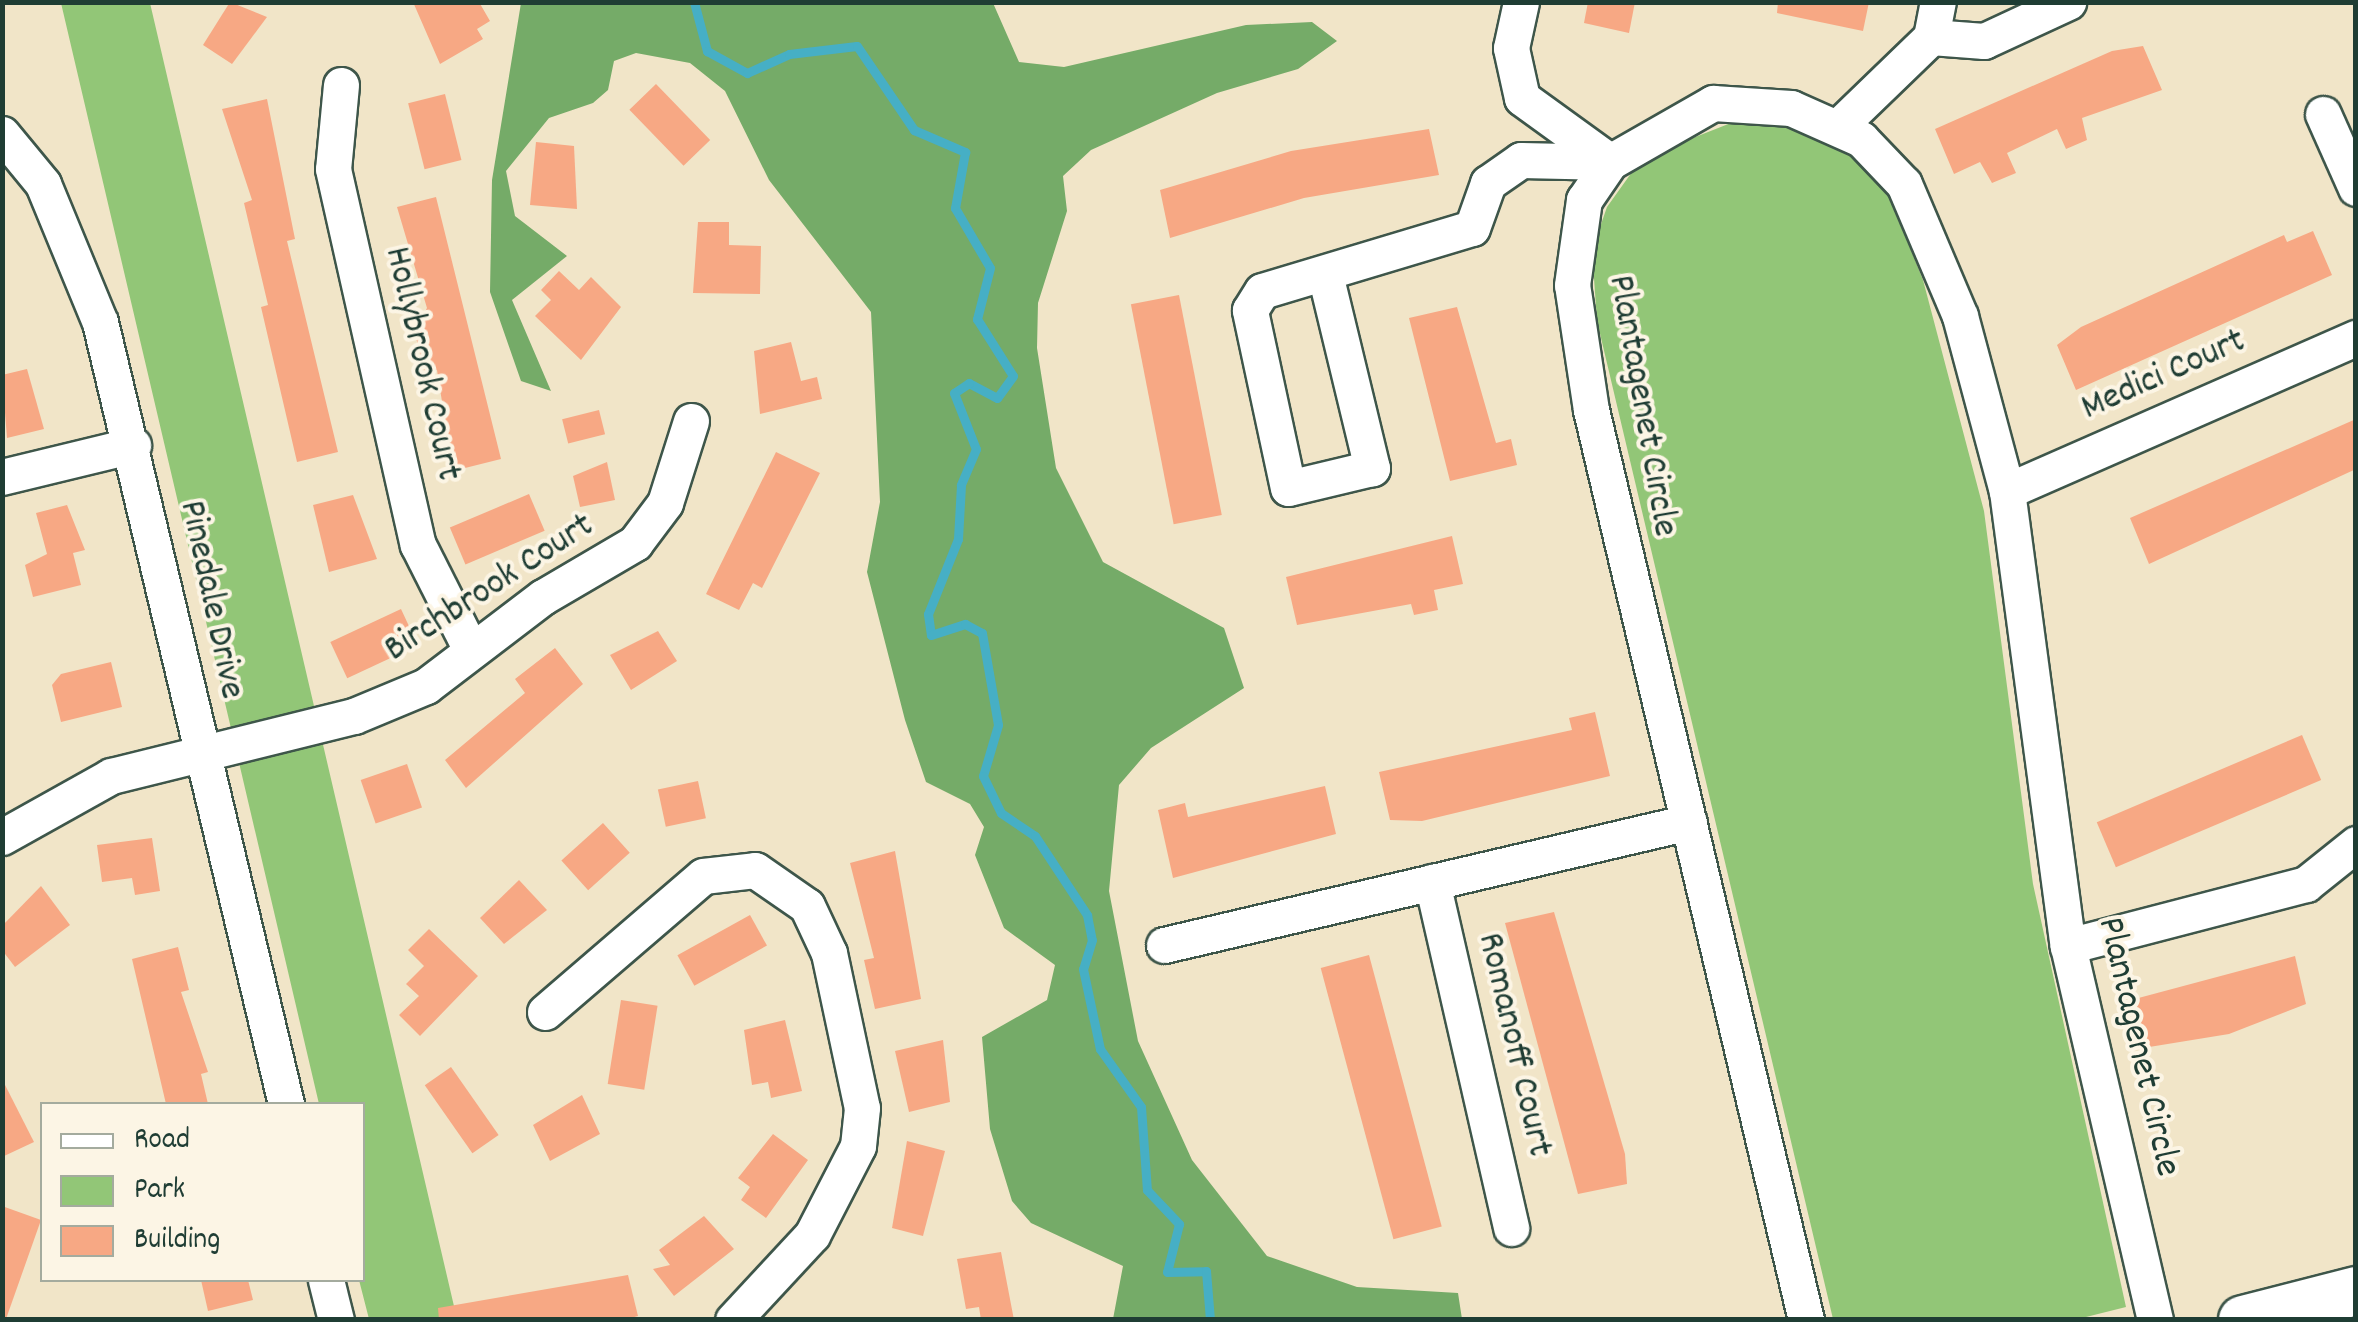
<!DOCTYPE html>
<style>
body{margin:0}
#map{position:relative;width:2358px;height:1322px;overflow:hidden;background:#f1e5c8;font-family:Dekko,sans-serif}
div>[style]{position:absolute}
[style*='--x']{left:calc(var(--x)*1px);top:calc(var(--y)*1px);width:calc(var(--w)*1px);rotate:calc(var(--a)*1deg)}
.green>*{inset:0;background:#92c677}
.forest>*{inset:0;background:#75ab68}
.stream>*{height:9px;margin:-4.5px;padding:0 4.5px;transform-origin:4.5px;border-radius:4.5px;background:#46afc5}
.building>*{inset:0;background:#f7a884;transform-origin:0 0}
.roads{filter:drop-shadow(2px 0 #3e564a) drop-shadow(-2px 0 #3e564a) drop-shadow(0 2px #3e564a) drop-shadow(0 -2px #3e564a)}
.street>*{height:35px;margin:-17.5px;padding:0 17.5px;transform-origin:17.5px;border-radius:17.5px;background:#fff}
.secondary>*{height:48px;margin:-24px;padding:0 24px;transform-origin:24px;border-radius:24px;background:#fff}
span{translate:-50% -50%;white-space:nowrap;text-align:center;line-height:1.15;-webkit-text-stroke:8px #fcf5e5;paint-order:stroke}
.street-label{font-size:38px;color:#1f3d34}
.frame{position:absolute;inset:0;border:5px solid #1f3d34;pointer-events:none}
.legend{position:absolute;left:40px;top:1102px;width:325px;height:180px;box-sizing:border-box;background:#fcf5e5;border:2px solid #a4ab9e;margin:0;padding:12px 18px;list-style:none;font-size:30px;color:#1f3d34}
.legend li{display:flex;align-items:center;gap:20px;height:50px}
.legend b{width:50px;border:2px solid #a4ab9e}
</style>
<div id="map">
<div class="green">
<i style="clip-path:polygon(61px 3px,150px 3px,457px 1319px,369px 1319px,359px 1280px,362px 1104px,319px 1104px)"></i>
<i style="clip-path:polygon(1736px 121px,1793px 127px,1850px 150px,1889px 195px,1923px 280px,1984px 511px,2033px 884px,2126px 1307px,2074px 1320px,1833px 1319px,1597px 321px,1592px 250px,1607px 207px,1642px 158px)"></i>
</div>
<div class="forest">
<i style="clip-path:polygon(521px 3px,993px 3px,1019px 62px,1064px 67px,1246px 25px,1312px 22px,1337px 41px,1298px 69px,1217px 93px,1091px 150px,1063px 176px,1067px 211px,1038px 303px,1037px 348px,1056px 468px,1103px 562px,1224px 628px,1244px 688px,1151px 748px,1119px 785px,1109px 891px,1138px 1041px,1192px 1160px,1267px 1256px,1357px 1287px,1458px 1293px,1462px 1319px,1113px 1319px,1123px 1266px,1031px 1223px,1012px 1201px,990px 1129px,982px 1037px,1047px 1000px,1055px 965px,1004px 928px,975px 855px,984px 827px,970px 804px,926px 782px,905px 720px,867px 572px,880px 502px,871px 312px,769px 180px,725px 91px,690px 63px,636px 53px,614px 61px,608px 90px,593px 103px,549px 118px,506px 171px,515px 216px,567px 256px,512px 300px,551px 391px,521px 381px,490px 292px,492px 180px)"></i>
</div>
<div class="stream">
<i style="--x:694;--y:2;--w:51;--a:75.1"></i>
<i style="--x:707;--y:51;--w:46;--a:28.8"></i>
<i style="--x:747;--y:73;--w:46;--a:-24.3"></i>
<i style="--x:789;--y:54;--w:68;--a:-6.7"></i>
<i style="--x:857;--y:46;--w:102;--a:55.8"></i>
<i style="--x:914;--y:130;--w:56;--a:23.3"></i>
<i style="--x:965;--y:152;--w:57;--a:100.1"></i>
<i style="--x:955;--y:208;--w:69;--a:59.7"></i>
<i style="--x:990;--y:268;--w:53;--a:104.3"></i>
<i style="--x:977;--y:319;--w:67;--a:57.7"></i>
<i style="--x:1013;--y:376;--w:27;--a:126"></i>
<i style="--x:997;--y:398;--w:32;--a:-152"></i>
<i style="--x:969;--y:383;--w:18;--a:146"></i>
<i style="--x:954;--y:393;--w:60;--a:68.6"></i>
<i style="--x:976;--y:449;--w:39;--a:113"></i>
<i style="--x:961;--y:485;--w:54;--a:93.2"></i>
<i style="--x:958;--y:539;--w:81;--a:111.8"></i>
<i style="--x:928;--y:614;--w:21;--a:82"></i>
<i style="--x:931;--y:635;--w:36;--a:-18"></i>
<i style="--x:965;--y:624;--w:19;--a:28"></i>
<i style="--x:982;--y:633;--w:93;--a:80.1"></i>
<i style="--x:998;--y:725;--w:53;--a:106.4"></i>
<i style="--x:983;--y:776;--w:41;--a:64.1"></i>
<i style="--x:1001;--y:813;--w:41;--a:34.1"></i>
<i style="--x:1035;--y:836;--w:95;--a:56.6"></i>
<i style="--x:1087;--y:915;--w:25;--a:79"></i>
<i style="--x:1092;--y:940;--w:30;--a:107"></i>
<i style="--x:1083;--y:969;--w:82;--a:78"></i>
<i style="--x:1100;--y:1049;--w:71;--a:54.7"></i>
<i style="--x:1141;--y:1107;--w:83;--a:85.9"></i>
<i style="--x:1147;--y:1190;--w:47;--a:46.7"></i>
<i style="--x:1179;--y:1224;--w:49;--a:104"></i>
<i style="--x:1167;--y:1272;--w:39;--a:-1"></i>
<i style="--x:1206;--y:1271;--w:49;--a:85.3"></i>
</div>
<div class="building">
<i style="clip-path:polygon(230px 2px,267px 17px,232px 64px,203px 45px)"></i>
<i style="clip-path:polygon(413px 2px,479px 2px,490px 21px,477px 29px,483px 39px,440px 64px)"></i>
<i style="clip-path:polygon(1588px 2px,1635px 2px,1629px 33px,1584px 23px)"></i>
<i style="clip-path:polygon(1778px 2px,1869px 2px,1863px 31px,1777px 13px)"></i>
<i style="clip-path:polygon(2143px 46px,2162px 90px,2082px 118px,2087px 140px,2066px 149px,2057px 129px,2007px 153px,2016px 173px,1992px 183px,1980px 162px,1954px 174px,1935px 129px,2112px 51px)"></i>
<i style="left:656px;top:84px;width:78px;height:37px;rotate:46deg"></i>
<i style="left:445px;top:94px;width:68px;height:38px;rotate:76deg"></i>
<i style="clip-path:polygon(267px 99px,295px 239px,287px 241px,338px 452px,297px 462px,261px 307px,268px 305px,244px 203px,252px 200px,222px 109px)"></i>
<i style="clip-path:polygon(1429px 129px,1439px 175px,1304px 198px,1170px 238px,1160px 190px,1291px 151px)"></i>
<i style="clip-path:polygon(536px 142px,574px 146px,577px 209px,530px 205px)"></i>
<i style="clip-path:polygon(436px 197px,501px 459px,453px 471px,437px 370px,425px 373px,414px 330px,427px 308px,397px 207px)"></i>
<i style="clip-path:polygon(698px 222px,729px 222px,729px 245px,761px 246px,760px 294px,693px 293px)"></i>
<i style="clip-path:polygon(2313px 231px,2332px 275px,2076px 390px,2057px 345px,2081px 327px,2284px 235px,2287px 242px)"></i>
<i style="clip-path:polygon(559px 271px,579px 290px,591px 277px,621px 307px,581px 360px,535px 316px,551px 300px,541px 290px)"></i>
<i style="left:1179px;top:295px;width:224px;height:49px;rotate:79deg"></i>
<i style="clip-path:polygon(1457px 307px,1496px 443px,1511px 439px,1517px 465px,1450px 481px,1409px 318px)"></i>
<i style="clip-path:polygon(791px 342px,801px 381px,817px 377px,822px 399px,760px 414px,754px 351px)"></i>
<i style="clip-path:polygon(27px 369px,44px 429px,7px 438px,2px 375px)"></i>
<i style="left:599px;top:410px;width:25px;height:38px;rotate:76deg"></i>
<i style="clip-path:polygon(2356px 419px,2356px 469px,2149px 564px,2130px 518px)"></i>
<i style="clip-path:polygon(776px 452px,820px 473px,762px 588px,753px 583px,739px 610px,706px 594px)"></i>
<i style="clip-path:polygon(607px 462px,615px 500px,580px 507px,573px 476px)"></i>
<i style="left:529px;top:494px;width:40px;height:86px;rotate:67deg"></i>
<i style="clip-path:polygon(353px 495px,377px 559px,329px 572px,313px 505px)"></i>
<i style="clip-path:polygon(67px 505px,85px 550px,73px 553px,81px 585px,33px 597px,25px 565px,47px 554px,36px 513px)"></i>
<i style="clip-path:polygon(1452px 536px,1463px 584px,1434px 590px,1438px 610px,1414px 615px,1411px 604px,1297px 625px,1286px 577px)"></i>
<i style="left:401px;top:609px;width:40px;height:78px;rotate:65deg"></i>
<i style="clip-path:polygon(658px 631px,677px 661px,631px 690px,610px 655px)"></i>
<i style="clip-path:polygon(555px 648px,583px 684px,466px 788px,445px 760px,525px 693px,515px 679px)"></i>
<i style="clip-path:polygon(111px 662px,122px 707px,61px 722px,52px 685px,61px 674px)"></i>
<i style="clip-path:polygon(1595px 712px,1610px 776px,1422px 821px,1390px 820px,1379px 772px,1572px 730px,1569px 718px)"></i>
<i style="left:2302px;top:735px;width:49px;height:223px;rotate:67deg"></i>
<i style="left:407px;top:764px;width:46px;height:49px;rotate:71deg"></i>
<i style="left:698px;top:781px;width:38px;height:41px;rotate:78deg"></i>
<i style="clip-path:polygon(1325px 786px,1336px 834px,1173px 878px,1158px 810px,1185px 803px,1188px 817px)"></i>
<i style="left:603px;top:823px;width:40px;height:56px;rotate:48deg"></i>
<i style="clip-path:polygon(152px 838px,160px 891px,135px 895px,132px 878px,102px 882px,97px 845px)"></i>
<i style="clip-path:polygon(895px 851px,921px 999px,875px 1009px,864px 960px,874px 958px,850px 863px)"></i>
<i style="clip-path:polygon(519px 880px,547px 910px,504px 944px,480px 918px)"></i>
<i style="clip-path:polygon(41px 886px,70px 925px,15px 967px,2px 950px,2px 926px)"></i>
<i style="clip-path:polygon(1554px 912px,1625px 1154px,1627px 1184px,1578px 1194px,1505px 923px)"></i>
<i style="left:750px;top:915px;width:35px;height:83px;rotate:61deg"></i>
<i style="clip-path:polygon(429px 929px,478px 976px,420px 1036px,399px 1015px,419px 996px,406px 984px,424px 966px,408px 950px)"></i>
<i style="clip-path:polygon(178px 947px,189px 990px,181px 992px,208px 1072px,201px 1074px,208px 1104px,166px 1104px,132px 959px)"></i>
<i style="left:1369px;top:955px;width:281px;height:50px;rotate:75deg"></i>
<i style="clip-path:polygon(2295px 956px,2306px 1004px,2229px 1034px,2143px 1048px,2131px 1000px)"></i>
<i style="left:621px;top:1000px;width:37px;height:85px;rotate:9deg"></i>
<i style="clip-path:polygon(785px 1020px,802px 1091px,771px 1098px,768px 1082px,752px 1085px,744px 1030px)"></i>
<i style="clip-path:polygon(943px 1040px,950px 1102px,909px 1112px,895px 1051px)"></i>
<i style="left:451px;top:1067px;width:83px;height:32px;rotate:55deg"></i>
<i style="clip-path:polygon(2px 1079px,34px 1142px,2px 1157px)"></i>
<i style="clip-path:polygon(582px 1095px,600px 1134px,550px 1161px,533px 1125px)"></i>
<i style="clip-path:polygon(773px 1134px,808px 1160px,766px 1218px,741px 1200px,750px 1187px,738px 1178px)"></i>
<i style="clip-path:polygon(907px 1141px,945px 1151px,923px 1236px,892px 1228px)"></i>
<i style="clip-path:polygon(2px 1206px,41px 1220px,6px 1319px,2px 1319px)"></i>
<i style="clip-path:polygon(704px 1216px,734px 1249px,674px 1296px,653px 1269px,670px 1265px,659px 1250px)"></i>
<i style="clip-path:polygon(1001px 1252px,1014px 1320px,981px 1320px,979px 1307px,966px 1309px,957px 1259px)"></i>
<i style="clip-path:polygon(628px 1275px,638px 1316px,624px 1320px,439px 1320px,438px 1308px)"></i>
<i style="clip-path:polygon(201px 1280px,248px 1280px,253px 1300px,208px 1311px)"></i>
</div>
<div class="roads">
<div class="street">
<i style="--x:1521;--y:2;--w:47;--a:102.3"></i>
<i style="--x:1511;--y:48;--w:51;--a:77.6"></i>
<i style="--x:1522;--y:98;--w:107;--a:35.9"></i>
<i style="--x:1931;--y:37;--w:53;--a:4.3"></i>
<i style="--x:1984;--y:41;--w:93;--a:-24.9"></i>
<i style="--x:341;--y:85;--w:84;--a:95.4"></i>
<i style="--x:333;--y:169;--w:385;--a:77.3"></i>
<i style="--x:418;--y:545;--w:118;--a:63.2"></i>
<i style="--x:2323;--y:114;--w:81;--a:66"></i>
<i style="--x:1840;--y:125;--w:127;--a:-44"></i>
<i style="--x:1931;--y:37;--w:36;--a:-79"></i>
<i style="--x:2;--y:134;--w:65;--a:50.6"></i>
<i style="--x:43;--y:184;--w:149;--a:67.6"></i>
<i style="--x:100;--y:322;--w:804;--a:76.62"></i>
<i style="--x:1325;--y:274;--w:200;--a:76.4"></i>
<i style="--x:1372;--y:468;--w:86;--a:166.6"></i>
<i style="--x:1288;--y:488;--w:182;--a:-102.1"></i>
<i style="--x:1250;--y:310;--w:22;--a:-58"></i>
<i style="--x:1262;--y:291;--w:219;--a:-16.7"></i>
<i style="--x:1472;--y:228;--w:48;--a:-70.4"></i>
<i style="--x:1488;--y:183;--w:40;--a:-34.9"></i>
<i style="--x:1521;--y:160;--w:89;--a:1.3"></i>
<i style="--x:2;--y:477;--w:135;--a:-13.7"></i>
<i style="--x:2007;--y:491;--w:381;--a:-23.7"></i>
<i style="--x:2;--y:837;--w:125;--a:-29.2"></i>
<i style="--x:111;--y:776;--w:250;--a:-13.9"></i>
<i style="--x:354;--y:716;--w:78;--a:-22.6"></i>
<i style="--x:426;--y:686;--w:147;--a:-37.3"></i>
<i style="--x:543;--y:597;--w:107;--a:-30.4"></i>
<i style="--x:635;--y:543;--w:50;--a:-53.1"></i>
<i style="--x:665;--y:503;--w:86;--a:-72.4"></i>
<i style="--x:1432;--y:882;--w:355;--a:77.1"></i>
<i style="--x:1164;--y:945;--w:539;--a:-13.19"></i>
<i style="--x:2068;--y:946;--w:246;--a:-14.6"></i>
<i style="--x:2306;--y:884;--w:64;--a:-38.7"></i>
<i style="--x:545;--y:1012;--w:208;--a:-40.7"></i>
<i style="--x:703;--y:876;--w:52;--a:-6.6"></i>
<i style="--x:755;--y:870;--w:63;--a:34.7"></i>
<i style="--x:807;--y:906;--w:52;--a:64.9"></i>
<i style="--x:829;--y:953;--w:158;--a:78"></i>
<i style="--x:862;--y:1108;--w:38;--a:96"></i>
<i style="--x:858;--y:1146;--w:100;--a:117.3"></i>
<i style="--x:812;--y:1235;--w:116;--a:132.9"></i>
<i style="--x:326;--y:1280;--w:41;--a:76"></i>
<i style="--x:1806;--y:1320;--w:935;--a:-103.29"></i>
<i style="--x:1591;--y:410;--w:126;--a:-98.6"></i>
<i style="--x:1572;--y:285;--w:86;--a:-82"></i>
<i style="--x:1584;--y:200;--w:46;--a:-55.6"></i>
<i style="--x:1610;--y:162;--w:119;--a:-29.8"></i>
<i style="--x:1713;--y:103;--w:78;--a:3.7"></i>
<i style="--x:1791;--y:108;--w:77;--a:23.9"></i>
<i style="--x:1861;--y:139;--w:62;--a:46.3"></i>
<i style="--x:1904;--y:184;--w:143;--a:67"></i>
<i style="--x:1960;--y:316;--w:181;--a:75"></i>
<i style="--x:2007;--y:491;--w:459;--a:82.4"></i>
<i style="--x:2068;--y:946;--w:384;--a:76.9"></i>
</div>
<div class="secondary">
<i style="--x:2243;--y:1320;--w:117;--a:-14.4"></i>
</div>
</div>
<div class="street-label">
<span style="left:421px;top:364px;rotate:77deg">Hollybrook Court</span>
<span style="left:2164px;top:376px;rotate:-24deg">Medici Court</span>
<span style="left:1641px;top:406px;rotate:80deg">Plantagenet Circle</span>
<span style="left:490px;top:589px;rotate:-33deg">Birchbrook Court</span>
<span style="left:210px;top:600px;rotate:78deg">Pinedale Drive</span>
<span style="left:1513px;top:1045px;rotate:77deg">Romanoff Court</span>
<span style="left:2137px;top:1047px;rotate:77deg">Plantagenet Circle</span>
</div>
<div class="frame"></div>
<ul class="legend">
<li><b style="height:12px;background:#fff"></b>Road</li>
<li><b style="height:28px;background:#92c677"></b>Park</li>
<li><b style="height:28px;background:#f7a884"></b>Building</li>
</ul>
</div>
